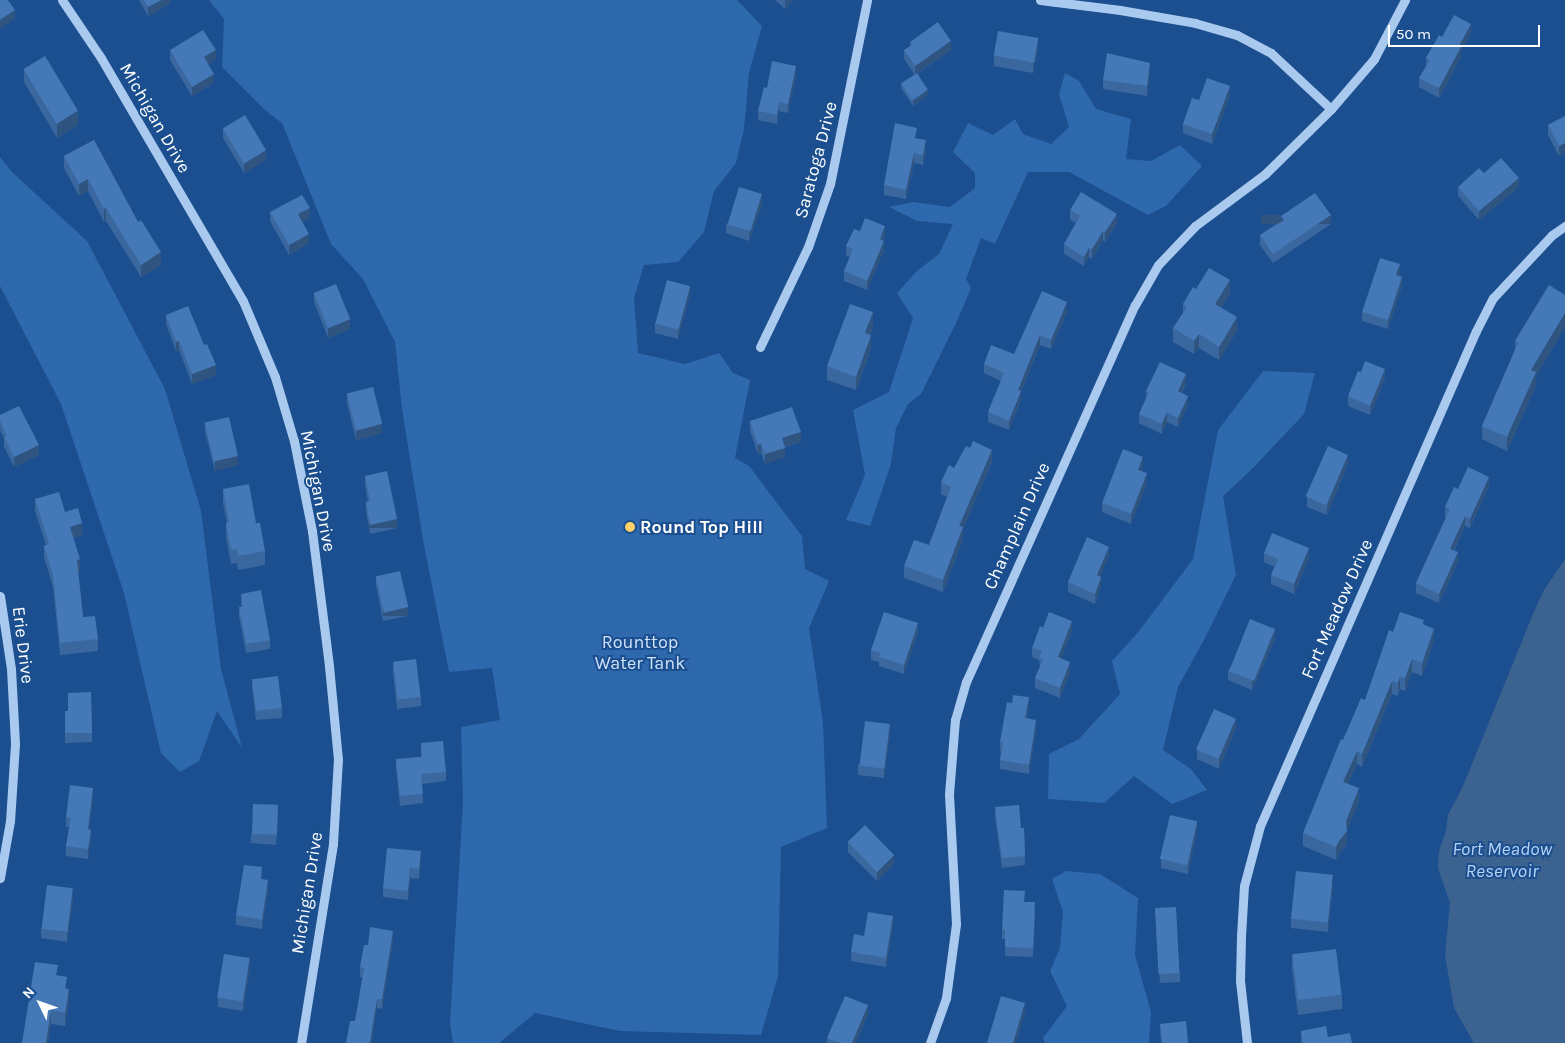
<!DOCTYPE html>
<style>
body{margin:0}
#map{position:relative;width:1565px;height:1043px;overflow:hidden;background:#1b4f8f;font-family:Karla,sans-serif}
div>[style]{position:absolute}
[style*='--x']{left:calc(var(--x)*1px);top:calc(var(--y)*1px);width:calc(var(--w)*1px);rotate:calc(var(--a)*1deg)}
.green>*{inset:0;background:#2e69ad}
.water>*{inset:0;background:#3c6290}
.minor>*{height:9px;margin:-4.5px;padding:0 4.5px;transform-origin:4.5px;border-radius:4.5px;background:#a9c9ee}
.wall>*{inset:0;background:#3a679d}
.shaded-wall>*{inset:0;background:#305480;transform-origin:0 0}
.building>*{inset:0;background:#4478b7;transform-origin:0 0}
.dots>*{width:14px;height:14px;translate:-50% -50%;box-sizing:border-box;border:2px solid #1b4f8f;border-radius:50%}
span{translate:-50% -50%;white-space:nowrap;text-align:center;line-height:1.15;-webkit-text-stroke:4px #1b4f8f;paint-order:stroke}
.street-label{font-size:18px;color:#fff}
.poi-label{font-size:18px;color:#fff;font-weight:700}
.left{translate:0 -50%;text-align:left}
.park-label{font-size:18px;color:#cfe3fa}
.water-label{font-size:19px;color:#b5d3f5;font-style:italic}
.north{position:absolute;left:15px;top:978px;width:50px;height:50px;-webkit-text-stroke:4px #1b4f8f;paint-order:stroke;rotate:312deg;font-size:14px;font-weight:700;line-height:20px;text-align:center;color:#fff}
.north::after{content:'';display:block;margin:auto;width:18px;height:22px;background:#fff;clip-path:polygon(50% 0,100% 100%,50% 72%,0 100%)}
.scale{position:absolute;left:1388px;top:25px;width:152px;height:22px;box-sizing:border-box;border:2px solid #fff;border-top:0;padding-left:6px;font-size:15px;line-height:18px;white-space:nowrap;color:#fff;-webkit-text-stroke:4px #1b4f8f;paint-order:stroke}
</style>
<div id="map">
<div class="green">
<i style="clip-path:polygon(209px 0,737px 0,762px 26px,749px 73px,744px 129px,736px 163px,714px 191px,704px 232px,678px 262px,644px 265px,634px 298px,638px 353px,685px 364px,719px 353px,733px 373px,750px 380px,735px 458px,749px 466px,802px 536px,805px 569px,829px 581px,809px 628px,823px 723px,827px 828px,781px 847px,778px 976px,761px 1035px,620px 1031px,535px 1013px,499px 1043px,453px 1043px,450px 1023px,463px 803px,461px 727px,500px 720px,492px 668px,449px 672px,423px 540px,402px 409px,395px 342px,363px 279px,331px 244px,282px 123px,266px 111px,222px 67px,224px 19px)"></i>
<i style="clip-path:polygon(1065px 73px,1079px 81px,1096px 109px,1131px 119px,1126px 159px,1151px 161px,1180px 145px,1202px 166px,1166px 206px,1148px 215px,1069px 172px,1028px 172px,995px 244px,981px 238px,966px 279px,971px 288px,957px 321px,921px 394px,908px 404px,896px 428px,891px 464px,870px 526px,846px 520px,865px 475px,853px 410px,889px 392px,913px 318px,897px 293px,917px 271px,939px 254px,953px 224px,917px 221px,889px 207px,913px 202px,950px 207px,975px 188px,975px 173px,953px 152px,968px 123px,993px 135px,1015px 119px,1023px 134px,1051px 144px,1069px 127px,1059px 94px)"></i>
<i style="clip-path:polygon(0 157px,12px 172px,87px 241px,165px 389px,201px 511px,221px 669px,242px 748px,217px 711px,199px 761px,180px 772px,161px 753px,124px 593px,61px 404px,0 286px)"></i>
<i style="clip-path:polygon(1263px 371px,1315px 373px,1304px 414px,1253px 468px,1223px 496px,1236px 575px,1205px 638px,1178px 687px,1163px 750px,1191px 769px,1207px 790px,1172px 804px,1134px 776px,1104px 803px,1048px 799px,1049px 754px,1079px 739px,1120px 694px,1112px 661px,1140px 630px,1193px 559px,1218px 430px)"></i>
<i style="clip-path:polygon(1066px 871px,1100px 874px,1138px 898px,1135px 955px,1151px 1012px,1149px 1043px,1045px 1043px,1043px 1038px,1067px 1006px,1050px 971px,1060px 948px,1063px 912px,1052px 879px)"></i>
</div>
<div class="water">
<i style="clip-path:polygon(1565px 559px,1565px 1043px,1474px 1043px,1454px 1008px,1445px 955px,1450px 903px,1438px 868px,1439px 851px,1446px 831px,1448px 815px,1463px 786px,1533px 614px,1544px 590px)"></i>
</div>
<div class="minor">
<i style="--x:62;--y:0;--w:70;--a:56.1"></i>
<i style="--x:101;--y:58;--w:281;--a:59.7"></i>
<i style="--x:243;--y:301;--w:82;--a:67.2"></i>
<i style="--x:275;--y:377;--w:67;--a:73.5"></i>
<i style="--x:294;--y:441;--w:92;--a:78.7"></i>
<i style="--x:312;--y:531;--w:136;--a:82.8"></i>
<i style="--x:329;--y:666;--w:93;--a:84.5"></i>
<i style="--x:338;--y:759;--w:85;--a:93.4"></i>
<i style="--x:333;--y:844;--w:202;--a:99.1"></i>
<i style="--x:1040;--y:0;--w:81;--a:7.1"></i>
<i style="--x:1120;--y:10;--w:76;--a:9.8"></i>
<i style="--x:1195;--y:23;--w:44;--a:15.9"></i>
<i style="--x:1237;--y:35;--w:38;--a:28"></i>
<i style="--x:1271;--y:53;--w:82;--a:43"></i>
<i style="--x:760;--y:347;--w:111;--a:-64.4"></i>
<i style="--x:808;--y:247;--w:67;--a:-70.8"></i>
<i style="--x:830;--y:184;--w:188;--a:-78.6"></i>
<i style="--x:0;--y:596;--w:74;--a:81.4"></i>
<i style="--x:11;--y:669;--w:75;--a:86.9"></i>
<i style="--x:15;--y:744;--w:77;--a:93.7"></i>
<i style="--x:10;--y:821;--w:58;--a:100"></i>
<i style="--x:930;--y:1043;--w:48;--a:-70.4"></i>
<i style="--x:946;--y:998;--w:75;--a:-82.3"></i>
<i style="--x:956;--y:924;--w:130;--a:-93.1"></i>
<i style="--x:949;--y:794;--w:74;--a:-85.4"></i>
<i style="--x:955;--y:720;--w:40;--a:-74"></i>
<i style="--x:966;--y:682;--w:413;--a:-65.9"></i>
<i style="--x:1135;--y:305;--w:46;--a:-60.1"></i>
<i style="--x:1158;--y:265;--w:54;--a:-46.5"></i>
<i style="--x:1195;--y:226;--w:87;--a:-36.6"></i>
<i style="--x:1265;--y:174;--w:93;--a:-44.6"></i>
<i style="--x:1331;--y:109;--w:66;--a:-49.3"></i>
<i style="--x:1374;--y:59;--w:67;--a:-62.3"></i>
<i style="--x:1247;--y:1043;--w:62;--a:-96.4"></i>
<i style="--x:1240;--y:981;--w:45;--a:-88.7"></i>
<i style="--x:1241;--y:936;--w:50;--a:-86.6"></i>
<i style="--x:1244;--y:886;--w:62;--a:-75.1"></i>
<i style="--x:1260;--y:826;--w:540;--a:-66.43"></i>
<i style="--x:1476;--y:331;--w:37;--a:-63"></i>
<i style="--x:1493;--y:298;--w:86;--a:-46.9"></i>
<i style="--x:1552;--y:235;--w:16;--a:-35"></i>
</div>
<div class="wall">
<i style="clip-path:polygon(139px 0,170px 0,170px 4px,148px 16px)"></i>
<i style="clip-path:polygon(775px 0,793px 0,785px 9px)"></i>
<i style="clip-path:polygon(1471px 33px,1461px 51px,1461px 57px,1439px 98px,1419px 87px,1419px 78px,1426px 66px,1426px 58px,1442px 37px)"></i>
<i style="clip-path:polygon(910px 42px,951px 50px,917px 74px,928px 95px,913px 106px,901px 88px,901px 84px,915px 75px,904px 59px,904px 50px,910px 46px)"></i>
<i style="clip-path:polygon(1038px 48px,1033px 73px,994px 66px,994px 56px)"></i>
<i style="clip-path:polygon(170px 50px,216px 59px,208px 64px,214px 83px,192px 96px,170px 60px)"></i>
<i style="clip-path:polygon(24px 69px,78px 125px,57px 138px,24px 82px)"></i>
<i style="clip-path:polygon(1150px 72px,1147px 96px,1103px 89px,1103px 80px)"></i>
<i style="clip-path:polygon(796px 75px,788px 113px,779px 111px,777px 124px,758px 120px,758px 111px,767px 88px)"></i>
<i style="clip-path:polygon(1230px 95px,1212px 144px,1183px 133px,1183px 124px)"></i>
<i style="clip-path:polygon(1565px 116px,1565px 152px,1559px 156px,1548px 135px,1548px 125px)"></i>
<i style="clip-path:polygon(223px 128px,266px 160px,244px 173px,223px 138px)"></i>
<i style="clip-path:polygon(917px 138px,926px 150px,923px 165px,914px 163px,906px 199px,884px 195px,884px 185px)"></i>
<i style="clip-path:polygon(94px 140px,161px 265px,141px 277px,106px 221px,104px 222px,88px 191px,79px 196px,64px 168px,64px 156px)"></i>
<i style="clip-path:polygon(1484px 173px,1519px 187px,1479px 220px,1458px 196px,1458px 187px)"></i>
<i style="clip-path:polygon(762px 204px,749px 241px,726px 233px,726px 224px)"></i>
<i style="clip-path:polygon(1070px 210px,1117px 223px,1105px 242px,1103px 240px,1092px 259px,1089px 257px,1084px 266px,1064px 254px,1064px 244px,1076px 223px,1070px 220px)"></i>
<i style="clip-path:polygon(270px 212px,310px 218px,302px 222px,309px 243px,289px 255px,270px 221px)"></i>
<i style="clip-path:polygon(1281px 216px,1331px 224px,1273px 263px,1260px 245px,1260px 235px,1281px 221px)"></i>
<i style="clip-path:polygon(860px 231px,885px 235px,883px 240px,884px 250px,867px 290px,844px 281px,844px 271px,850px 257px,846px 256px,846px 246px)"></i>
<i style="clip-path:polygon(1400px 274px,1399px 276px,1402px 286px,1388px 329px,1362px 321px,1362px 312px)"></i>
<i style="clip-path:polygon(1549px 285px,1536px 377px,1536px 386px,1507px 451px,1482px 439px,1482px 426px,1515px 350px,1515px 341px)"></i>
<i style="clip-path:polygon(1196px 289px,1230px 294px,1221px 308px,1237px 331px,1219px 360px,1199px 348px,1194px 354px,1173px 342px,1173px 328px,1183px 313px,1183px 304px)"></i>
<i style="clip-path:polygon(314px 293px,350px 329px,328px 338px,314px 302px)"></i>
<i style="clip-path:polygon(690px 295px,678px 339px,655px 333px,655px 323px)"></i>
<i style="clip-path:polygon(1067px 312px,1051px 349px,1040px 345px,1021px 392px,1021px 400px,1009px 430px,988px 422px,988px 412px,1001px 381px,984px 373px,984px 364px,1014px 354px)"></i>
<i style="clip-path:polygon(166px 315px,216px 375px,192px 384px,179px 350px,176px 351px,166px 324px)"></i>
<i style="clip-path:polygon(873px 326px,870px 335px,871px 349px,856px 390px,827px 380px,827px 366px)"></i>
<i style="clip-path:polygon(1361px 372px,1385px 378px,1370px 415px,1348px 406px,1348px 396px)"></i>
<i style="clip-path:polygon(1186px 384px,1182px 393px,1188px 405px,1178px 427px,1167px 422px,1162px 434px,1139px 423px,1139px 414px,1146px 399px,1146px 391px)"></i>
<i style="clip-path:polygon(347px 393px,382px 433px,356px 440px,347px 403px)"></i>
<i style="clip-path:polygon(0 415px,39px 455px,14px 467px,4px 447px,4px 438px,0 430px)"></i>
<i style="clip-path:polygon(750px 421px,801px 442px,785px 447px,785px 457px,765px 464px,761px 453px,758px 454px,750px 431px)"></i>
<i style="clip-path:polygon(205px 422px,238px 465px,215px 471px,205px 432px)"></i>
<i style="clip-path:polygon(992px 462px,963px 529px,963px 539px,943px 592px,904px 578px,904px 566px,929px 545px,947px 497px,941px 494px,941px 482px,954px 468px)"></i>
<i style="clip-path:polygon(1348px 464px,1327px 515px,1307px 507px,1307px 497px)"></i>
<i style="clip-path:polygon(1143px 466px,1141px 471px,1147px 483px,1131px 524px,1102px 512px,1102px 503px)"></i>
<i style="clip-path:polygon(365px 476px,397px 528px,370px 534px,366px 511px,366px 502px,368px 501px,365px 485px)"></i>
<i style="clip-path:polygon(1489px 486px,1470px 528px,1465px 526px,1454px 551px,1458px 562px,1439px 603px,1416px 593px,1416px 583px,1446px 517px,1445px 517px,1445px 507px,1458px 489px)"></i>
<i style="clip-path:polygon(223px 489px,256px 523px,265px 551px,265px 565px,238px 570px,237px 563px,231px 564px,226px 537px,226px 523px,227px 523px,223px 503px)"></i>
<i style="clip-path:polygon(35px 499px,65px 512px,82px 535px,73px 538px,80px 571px,78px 571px,83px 617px,98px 639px,98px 651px,60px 655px,53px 587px,44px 557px,44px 546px,46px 545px,35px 511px)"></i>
<i style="clip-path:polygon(1264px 553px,1309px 558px,1294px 594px,1271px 584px,1271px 575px,1275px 567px,1264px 562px)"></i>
<i style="clip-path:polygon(1109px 556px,1100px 576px,1101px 586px,1095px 604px,1068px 592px,1068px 582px)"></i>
<i style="clip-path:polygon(376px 576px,408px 616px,383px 621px,376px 585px)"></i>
<i style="clip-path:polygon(241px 594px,270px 640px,270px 649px,246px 653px,239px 616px,239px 607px,241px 607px)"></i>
<i style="clip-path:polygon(1424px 625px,1434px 641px,1422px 676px,1412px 672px,1405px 691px,1400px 689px,1398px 696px,1392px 694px,1362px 767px,1357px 764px,1348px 784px,1359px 801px,1347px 830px,1347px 844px,1339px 854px,1336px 860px,1303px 846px,1303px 833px,1343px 740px,1365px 700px,1393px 632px)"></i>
<i style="clip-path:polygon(1043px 628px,1072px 631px,1061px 659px,1070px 672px,1060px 698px,1035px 688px,1035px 678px,1040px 667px,1039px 660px,1032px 657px,1032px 648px)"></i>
<i style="clip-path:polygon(918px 632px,904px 674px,879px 666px,879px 662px,871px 660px,871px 650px)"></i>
<i style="clip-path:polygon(1275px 639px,1252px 690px,1228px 680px,1228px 670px)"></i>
<i style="clip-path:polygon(393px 662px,421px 697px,421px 706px,397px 709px,393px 672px)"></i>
<i style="clip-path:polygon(252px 679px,282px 708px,282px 718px,256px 720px,252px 688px)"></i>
<i style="clip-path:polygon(91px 692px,92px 742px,65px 743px,65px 711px,68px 711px)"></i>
<i style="clip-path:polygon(1029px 707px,1027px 719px,1036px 730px,1029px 774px,1000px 769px,1000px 760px,1001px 751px,1000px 751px,1000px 742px)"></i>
<i style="clip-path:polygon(1236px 728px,1219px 769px,1197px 759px,1197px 750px)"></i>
<i style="clip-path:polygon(890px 733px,884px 778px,858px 775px,858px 765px)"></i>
<i style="clip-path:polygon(421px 743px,446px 772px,446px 781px,422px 784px,423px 803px,400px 806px,396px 768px,396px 759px,421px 757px)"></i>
<i style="clip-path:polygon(93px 797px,89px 829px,91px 839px,88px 859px,66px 856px,66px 846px,69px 827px,66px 827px,66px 817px)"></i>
<i style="clip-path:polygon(995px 807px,1021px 828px,1024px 828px,1025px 865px,1002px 868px,995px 817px)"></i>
<i style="clip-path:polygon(278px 814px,276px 845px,251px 843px,251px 834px)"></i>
<i style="clip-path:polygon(1197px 830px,1188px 874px,1161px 868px,1161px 859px)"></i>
<i style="clip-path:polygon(848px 842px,894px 864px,877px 881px,848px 852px)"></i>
<i style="clip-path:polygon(421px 861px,419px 879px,410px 878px,408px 900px,383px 897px,383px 888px)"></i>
<i style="clip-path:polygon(262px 877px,262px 879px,268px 890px,262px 929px,236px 925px,236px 915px)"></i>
<i style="clip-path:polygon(1333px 884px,1328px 932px,1291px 928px,1291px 919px)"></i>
<i style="clip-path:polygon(73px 898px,67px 942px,41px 938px,41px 929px)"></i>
<i style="clip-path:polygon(1025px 902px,1035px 912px,1033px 957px,1005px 956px,1005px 939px,1002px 939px,1002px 930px)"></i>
<i style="clip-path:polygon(1155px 908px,1180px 973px,1180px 982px,1160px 983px)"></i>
<i style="clip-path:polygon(893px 926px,886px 967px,851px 961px,851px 952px,864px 936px)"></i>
<i style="clip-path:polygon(393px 940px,382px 1009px,377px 1008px,355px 1021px,363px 977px,360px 977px,360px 967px,368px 945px)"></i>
<i style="clip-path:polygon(1292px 955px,1342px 995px,1342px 1009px,1298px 1015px,1292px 969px)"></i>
<i style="clip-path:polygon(250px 968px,243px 1011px,218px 1007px,218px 998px)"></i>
<i style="clip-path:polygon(58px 975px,67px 989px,69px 1003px,65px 1026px,51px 1024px,48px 1043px,22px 1043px)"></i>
<i style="clip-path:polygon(868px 1014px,856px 1043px,827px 1043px,827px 1038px)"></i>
<i style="clip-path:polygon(1160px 1024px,1188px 1043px,1161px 1043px)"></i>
<i style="clip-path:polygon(1301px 1031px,1328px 1037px,1352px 1043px,1301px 1043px)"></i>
</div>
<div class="shaded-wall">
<i style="clip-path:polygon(161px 0,170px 0,170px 4px,148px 16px,148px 7px)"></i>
<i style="clip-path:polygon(785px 0,793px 0,785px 9px)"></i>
<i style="clip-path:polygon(15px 10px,15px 19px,0 29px,0 20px)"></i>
<i style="clip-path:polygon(1471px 24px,1471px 33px,1461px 51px,1461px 57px,1439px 98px,1439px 88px,1459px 46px)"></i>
<i style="clip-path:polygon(1038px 38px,1038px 48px,1033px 73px,1033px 63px)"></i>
<i style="clip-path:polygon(951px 41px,951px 50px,915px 75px,915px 66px)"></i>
<i style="clip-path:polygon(216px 50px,216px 59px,204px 67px,204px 57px)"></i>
<i style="clip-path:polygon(1150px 63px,1150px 72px,1147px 96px,1147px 86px)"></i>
<i style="clip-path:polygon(796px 66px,796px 75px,788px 113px,788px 104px)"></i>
<i style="clip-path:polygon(214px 74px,214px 83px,192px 96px,192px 87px)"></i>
<i style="clip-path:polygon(1230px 86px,1230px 95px,1212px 144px,1212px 134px)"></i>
<i style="clip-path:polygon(928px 90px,928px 95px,913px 106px,913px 101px)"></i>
<i style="clip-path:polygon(779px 102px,779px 111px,777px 124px,777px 115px)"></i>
<i style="clip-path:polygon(78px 111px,78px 125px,57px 138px,57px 124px)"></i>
<i style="clip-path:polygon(926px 140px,926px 150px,923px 165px,923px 155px)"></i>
<i style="clip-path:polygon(1565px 143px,1565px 152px,1559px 156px,1559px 146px)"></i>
<i style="clip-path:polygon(266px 150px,266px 160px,244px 173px,244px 164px)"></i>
<i style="clip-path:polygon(914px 153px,914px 163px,906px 199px,906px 190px)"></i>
<i style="clip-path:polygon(1519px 178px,1519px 187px,1479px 220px,1479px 211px)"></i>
<i style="clip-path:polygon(88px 179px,88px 191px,79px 196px,79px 184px)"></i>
<i style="clip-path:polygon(762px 194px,762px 204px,749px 241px,749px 232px)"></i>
<i style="clip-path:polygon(106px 208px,106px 221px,104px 222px,104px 209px)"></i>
<i style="clip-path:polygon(310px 208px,310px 218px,298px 224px,298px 214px)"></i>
<i style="clip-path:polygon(1117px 214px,1117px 223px,1105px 242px,1105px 232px)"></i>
<i style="left:1331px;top:215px;width:9px;height:70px;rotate:90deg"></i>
<i style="clip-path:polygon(885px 226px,885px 235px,880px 248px,880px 239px)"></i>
<i style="clip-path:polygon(1103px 231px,1103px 240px,1092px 259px,1092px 249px)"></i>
<i style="clip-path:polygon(309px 234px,309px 243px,289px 255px,289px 245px)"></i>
<i style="clip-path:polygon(884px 241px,884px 250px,867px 290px,867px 281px)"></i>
<i style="clip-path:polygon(1089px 248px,1089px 257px,1084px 266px,1084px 257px)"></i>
<i style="clip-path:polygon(161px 252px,161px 265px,141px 277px,141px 265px)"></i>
<i style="clip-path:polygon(1400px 264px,1400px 274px,1396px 285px,1396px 275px)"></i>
<i style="clip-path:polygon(1402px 277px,1402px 286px,1388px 329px,1388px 320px)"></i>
<i style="clip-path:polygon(1230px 280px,1230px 294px,1215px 318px,1215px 304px)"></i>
<i style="clip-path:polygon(690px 286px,690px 295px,678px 339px,678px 329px)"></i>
<i style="clip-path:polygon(1067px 302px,1067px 312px,1051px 349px,1051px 340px)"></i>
<i style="clip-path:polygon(873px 312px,873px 326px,865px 347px,865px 333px)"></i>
<i style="clip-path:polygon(1565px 313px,1565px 327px,1536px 377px,1536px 386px,1507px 451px,1507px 437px,1531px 370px)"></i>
<i style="clip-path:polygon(1237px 317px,1237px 331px,1219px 360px,1219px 347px)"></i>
<i style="clip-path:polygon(350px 319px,350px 329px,328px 338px,328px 328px)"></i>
<i style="clip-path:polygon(1199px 334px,1199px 348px,1194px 354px,1194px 341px)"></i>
<i style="clip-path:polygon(871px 335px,871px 349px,856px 390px,856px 377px)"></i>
<i style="clip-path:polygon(1040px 335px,1040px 345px,1021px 392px,1021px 400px,1009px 430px,1009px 421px,1018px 390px)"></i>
<i style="clip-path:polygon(179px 341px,179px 350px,176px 351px,176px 342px)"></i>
<i style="clip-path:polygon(216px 365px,216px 375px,192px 384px,192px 374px)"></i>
<i style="clip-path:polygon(1385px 369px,1385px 378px,1370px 415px,1370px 406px)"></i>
<i style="clip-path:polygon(1186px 374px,1186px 384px,1178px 400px,1178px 391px)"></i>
<i style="clip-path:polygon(1188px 396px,1188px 405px,1178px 427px,1178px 418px)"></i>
<i style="clip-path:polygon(1167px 412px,1167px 422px,1162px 434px,1162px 424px)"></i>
<i style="clip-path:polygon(382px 424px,382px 433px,356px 440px,356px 431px)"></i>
<i style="clip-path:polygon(801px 432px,801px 442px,782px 447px,782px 438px)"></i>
<i style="clip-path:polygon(761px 444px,761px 453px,758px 454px,758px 445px)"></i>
<i style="clip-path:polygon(39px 445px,39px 455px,14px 467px,14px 457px)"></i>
<i style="clip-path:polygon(785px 448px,785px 457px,765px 464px,765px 454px)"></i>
<i style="clip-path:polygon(992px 450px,992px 462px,963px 529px,963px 539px,943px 592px,943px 580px,959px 526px)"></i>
<i style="clip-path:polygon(1348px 455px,1348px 464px,1327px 515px,1327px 506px)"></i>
<i style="clip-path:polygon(238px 456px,238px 465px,215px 471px,215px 461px)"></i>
<i style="clip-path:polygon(1143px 457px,1143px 466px,1138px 479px,1138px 470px)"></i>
<i style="clip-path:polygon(1147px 473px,1147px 483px,1131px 524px,1131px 514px)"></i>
<i style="clip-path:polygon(1489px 477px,1489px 486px,1470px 528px,1470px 519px)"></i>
<i style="clip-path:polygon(1465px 516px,1465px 526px,1450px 558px,1450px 549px)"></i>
<i style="left:397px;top:519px;width:9px;height:28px;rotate:90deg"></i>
<i style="clip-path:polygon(82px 523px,82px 535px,70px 539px,70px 527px)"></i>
<i style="clip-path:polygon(1109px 547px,1109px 556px,1097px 584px,1097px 575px)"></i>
<i style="clip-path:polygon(1309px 548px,1309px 558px,1294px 594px,1294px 584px)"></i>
<i style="clip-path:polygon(1458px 552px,1458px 562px,1439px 603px,1439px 594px)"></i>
<i style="clip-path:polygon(80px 559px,80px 571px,77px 572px,77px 560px)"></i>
<i style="clip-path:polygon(1101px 577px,1101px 586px,1095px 604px,1095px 594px)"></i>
<i style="left:408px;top:607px;width:9px;height:25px;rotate:90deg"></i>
<i style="clip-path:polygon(1072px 621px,1072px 631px,1058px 667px,1058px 657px)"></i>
<i style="clip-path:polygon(918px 623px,918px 632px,904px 674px,904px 665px)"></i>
<i style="clip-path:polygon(1275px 629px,1275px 639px,1252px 690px,1252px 681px)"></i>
<i style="clip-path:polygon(1434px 629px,1434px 641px,1422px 676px,1422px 663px)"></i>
<i style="clip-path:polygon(1412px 659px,1412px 672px,1405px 691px,1405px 678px)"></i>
<i style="clip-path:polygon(1070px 662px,1070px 672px,1060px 698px,1060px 688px)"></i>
<i style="clip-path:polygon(1400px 676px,1400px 689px,1398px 696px,1398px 683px)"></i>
<i style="clip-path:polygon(1392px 681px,1392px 694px,1362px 767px,1362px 754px)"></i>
<i style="clip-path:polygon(1029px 697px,1029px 707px,1025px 728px,1025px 718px)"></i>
<i style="clip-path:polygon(1236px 719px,1236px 728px,1219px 769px,1219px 759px)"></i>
<i style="clip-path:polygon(1036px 720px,1036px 730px,1029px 774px,1029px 765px)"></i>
<i style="clip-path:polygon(890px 724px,890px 733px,884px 778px,884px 769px)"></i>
<i style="clip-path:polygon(1357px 751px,1357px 764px,1343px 795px,1343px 782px)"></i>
<i style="clip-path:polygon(93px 788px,93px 797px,88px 839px,88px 829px)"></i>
<i style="clip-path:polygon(1359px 788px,1359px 801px,1346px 833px,1347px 831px,1347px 844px,1339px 854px,1336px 860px,1336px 847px,1346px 821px)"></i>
<i style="clip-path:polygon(1197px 821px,1197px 830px,1188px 874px,1188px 865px)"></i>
<i style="clip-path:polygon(91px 830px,91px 839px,88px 859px,88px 849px)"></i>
<i style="clip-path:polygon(421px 851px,421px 861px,419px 879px,419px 869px)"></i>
<i style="clip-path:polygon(894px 855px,894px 864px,877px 881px,877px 872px)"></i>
<i style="clip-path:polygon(410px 868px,410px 878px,408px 900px,408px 891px)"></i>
<i style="clip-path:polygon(1333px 875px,1333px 884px,1328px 932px,1328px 923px)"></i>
<i style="clip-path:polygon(268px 880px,268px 890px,262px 929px,262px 920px)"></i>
<i style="clip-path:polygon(73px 888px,73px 898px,67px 942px,67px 932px)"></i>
<i style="clip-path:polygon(893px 916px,893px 926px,886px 967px,886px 958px)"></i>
<i style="clip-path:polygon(393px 931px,393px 940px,382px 1009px,382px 999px)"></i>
<i style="clip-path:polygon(250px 958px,250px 968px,243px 1011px,243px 1002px)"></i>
<i style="clip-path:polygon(69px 989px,69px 1003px,65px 1026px,65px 1013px)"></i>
<i style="clip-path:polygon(377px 999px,377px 1008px,372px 1043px,370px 1043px)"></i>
<i style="clip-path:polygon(1025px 1003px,1025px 1013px,1016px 1043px,1013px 1043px)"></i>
<i style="clip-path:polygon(868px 1005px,868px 1014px,856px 1043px,852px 1043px)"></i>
<i style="clip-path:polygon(51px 1010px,51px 1024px,48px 1043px,46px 1043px)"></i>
</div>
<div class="building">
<i style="clip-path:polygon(0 0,8px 0,15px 10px,0 20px)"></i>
<i style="clip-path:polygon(144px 0,161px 0,148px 7px)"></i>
<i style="clip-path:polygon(1454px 15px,1471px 24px,1459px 46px,1461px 47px,1439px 88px,1419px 78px,1430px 60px,1426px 58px,1439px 35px,1442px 37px)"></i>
<i style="clip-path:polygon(938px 22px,951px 41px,915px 66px,904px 50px,912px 45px,910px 42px)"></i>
<i style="clip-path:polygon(203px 30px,216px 50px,204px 57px,214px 74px,192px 87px,170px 50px)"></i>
<i style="left:998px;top:31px;width:41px;height:25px;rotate:10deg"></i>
<i style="clip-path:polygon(1107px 53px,1150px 63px,1147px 86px,1103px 80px)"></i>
<i style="left:45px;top:56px;width:64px;height:25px;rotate:59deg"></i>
<i style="clip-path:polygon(772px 61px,796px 66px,788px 104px,779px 102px,777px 115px,758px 111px,764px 87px,767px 88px)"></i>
<i style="left:917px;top:73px;width:20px;height:19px;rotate:57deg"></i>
<i style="clip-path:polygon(1207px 78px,1230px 86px,1212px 134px,1183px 124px,1192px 98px,1199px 100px)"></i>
<i style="left:245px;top:115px;width:41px;height:26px;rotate:59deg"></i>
<i style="clip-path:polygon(1565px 116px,1565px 143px,1559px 146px,1548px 125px)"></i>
<i style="clip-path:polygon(895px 123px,917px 128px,915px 138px,926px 140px,923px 155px,914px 153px,906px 190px,884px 185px)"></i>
<i style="clip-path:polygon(94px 140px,138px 222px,141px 220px,161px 252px,141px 265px,106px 208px,104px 209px,88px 179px,79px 184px,64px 156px)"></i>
<i style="clip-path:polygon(1501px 158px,1519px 178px,1479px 211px,1458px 187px,1479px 168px,1484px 173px)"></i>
<i style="left:739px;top:187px;width:24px;height:39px;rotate:17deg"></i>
<i style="clip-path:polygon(1081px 192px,1117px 214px,1105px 232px,1103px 231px,1092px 249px,1089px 248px,1084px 257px,1064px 244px,1080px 216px,1070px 210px)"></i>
<i style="clip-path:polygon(1315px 193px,1331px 215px,1273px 254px,1260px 235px,1284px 220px,1281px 216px)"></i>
<i style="clip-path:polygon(302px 195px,310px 208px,298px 214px,309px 234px,289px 245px,270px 212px)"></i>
<i style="clip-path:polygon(865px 218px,885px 226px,880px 239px,884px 241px,867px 281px,844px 271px,853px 249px,846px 246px,854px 229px,860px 231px)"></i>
<i style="clip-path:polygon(1380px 258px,1400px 264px,1396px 275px,1402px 277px,1388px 320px,1362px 312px)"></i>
<i style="clip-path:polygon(1209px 268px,1230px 280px,1215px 304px,1237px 317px,1219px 347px,1199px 334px,1194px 341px,1173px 328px,1187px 307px,1183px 304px,1193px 287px,1196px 289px)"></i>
<i style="left:667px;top:280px;width:24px;height:45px;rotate:15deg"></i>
<i style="left:336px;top:284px;width:38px;height:24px;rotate:68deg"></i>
<i style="clip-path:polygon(1549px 285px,1565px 295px,1565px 313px,1531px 370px,1536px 372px,1507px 437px,1482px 426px,1518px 343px,1515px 341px)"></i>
<i style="clip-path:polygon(1042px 291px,1067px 302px,1051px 340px,1040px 335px,1018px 390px,1021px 391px,1009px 421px,988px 412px,1004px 373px,984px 364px,991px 345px,1014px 354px)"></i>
<i style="clip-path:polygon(850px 304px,873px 312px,865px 333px,871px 335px,856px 377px,827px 366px)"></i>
<i style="clip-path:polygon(188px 306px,204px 345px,207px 344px,216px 365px,192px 374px,179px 341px,176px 342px,166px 315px)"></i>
<i style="clip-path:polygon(1365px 361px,1385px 369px,1370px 406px,1348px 396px,1358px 371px,1361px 372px)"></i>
<i style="clip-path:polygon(1160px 362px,1186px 374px,1178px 391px,1188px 396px,1178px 418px,1167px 412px,1162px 424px,1139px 414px,1149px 392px,1146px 391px)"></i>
<i style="left:373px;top:387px;width:38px;height:27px;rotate:76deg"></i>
<i style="clip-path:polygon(19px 406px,39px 445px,14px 457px,4px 437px,7px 436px,0 421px,0 415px)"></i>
<i style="clip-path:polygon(792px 407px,801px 432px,782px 438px,785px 448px,765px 454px,761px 444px,758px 445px,750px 421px)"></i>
<i style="left:229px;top:417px;width:40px;height:25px;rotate:77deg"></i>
<i style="clip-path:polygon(973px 441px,992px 450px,959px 526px,963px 527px,943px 580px,904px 566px,914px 540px,929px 545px,951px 487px,941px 482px,949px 465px,954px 468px,966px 446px,970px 448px)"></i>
<i style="left:1328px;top:446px;width:22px;height:55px;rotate:24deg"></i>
<i style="clip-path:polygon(1123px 449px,1143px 457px,1138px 470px,1147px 473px,1131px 514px,1102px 503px)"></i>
<i style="clip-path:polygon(1468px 467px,1489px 477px,1470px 519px,1465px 516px,1450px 549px,1458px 552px,1439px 594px,1416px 583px,1450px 509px,1445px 507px,1454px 487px,1458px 489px)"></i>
<i style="clip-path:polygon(387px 471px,397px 519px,370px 525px,366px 502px,370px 501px,365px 476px)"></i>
<i style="clip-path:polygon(249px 484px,256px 523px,260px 523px,265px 551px,238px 556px,237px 549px,231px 550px,226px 523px,229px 522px,223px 489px)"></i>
<i style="clip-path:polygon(59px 492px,65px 512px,78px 508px,82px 523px,70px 527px,80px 559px,77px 560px,83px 617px,95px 616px,98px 639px,60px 643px,53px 575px,44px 546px,49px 544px,35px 499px)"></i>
<i style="clip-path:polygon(1272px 533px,1309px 548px,1294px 584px,1271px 575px,1278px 559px,1264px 553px)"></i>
<i style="clip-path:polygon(1087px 537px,1109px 547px,1097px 575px,1101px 577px,1095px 594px,1068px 582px)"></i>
<i style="left:400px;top:571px;width:37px;height:25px;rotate:77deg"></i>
<i style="clip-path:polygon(261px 590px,270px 640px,246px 644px,239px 607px,243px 607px,241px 594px)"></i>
<i style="clip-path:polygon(884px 612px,918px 623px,904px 665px,879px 657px,880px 653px,871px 650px)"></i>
<i style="clip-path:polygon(1049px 612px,1072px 621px,1058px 657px,1070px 662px,1060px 688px,1035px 678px,1043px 659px,1039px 658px,1042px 651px,1032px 648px,1040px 626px,1043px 628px)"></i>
<i style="clip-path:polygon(1400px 612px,1424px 620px,1423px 624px,1434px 629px,1422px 663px,1412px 659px,1405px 678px,1400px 676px,1398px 683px,1392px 681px,1362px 754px,1357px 751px,1343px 782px,1359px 788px,1346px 821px,1347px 831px,1339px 841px,1336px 847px,1303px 833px,1341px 739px,1343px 740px,1361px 698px,1365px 700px,1389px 630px,1393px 632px)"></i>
<i style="left:1250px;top:619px;width:27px;height:56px;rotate:22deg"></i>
<i style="left:416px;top:659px;width:38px;height:23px;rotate:83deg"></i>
<i style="left:278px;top:676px;width:32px;height:26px;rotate:83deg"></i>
<i style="clip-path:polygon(91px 692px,92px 733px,65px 733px,65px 711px,68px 711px,68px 693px)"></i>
<i style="clip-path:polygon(1013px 695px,1029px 697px,1025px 718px,1036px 720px,1029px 765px,1000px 760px,1003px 742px,1000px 742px,1007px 702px,1012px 703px)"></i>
<i style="left:1214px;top:709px;width:24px;height:44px;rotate:24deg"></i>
<i style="left:865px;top:721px;width:25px;height:45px;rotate:7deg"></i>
<i style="clip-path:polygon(443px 741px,446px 772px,421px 774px,423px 794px,400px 796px,396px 759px,422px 757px,421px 743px)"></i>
<i style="clip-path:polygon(70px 785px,93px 788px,88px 829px,91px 830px,88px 849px,66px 846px,71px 818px,66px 817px)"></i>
<i style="left:253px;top:804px;width:25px;height:30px;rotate:2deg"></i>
<i style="clip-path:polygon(1019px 805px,1021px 828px,1024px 828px,1025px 856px,1002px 858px,995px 807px)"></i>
<i style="left:1170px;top:815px;width:28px;height:45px;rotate:13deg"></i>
<i style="left:865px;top:825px;width:42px;height:24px;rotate:46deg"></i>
<i style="clip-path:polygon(387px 848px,421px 851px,419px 869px,410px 868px,408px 891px,383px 888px)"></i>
<i style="clip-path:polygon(244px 865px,262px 867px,261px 879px,268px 880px,262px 920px,236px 915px)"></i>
<i style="left:1296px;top:871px;width:37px;height:48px;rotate:6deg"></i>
<i style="left:47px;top:885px;width:26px;height:44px;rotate:7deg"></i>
<i style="clip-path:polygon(1004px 890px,1025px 891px,1024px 902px,1035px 902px,1033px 948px,1005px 947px,1005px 929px,1002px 930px)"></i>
<i style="left:1176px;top:907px;width:66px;height:21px;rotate:87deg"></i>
<i style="clip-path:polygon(868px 912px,893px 916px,886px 958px,851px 952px,854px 934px,864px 936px)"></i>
<i style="clip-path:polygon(370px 927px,393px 931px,382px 999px,377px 999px,370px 1043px,346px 1043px,350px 1021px,355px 1021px,364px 968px,360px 967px,364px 945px,368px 945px)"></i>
<i style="left:1336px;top:949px;width:46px;height:44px;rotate:83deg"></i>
<i style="left:224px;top:954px;width:26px;height:44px;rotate:9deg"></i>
<i style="clip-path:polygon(35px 962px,58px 965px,56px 975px,67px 977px,65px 989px,69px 989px,65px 1013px,51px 1010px,46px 1043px,22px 1043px)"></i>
<i style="clip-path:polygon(845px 996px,868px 1005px,852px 1043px,840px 1043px,827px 1038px)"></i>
<i style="clip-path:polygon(1001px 996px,1025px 1003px,1013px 1043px,987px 1043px)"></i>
<i style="clip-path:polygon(1186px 1021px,1188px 1043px,1162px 1043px,1160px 1024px)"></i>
<i style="clip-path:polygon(1326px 1026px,1328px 1037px,1350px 1033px,1352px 1043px,1303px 1043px,1301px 1031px)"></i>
</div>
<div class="dots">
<i style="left:630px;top:527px;background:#ffd166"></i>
</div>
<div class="street-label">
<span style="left:155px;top:118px;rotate:60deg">Michigan Drive</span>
<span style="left:816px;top:160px;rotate:-75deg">Saratoga Drive</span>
<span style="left:318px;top:491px;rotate:79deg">Michigan Drive</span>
<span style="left:1017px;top:526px;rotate:-66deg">Champlain Drive</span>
<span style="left:1337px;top:609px;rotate:-66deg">Fort Meadow Drive</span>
<span style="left:23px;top:645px;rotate:83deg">Erie Drive</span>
<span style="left:307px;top:893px;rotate:-81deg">Michigan Drive</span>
</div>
<div class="poi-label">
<span class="left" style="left:640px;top:527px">Round Top Hill</span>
</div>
<div class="park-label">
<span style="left:640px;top:653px">Rounttop<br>Water Tank</span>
</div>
<div class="water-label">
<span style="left:1502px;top:861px">Fort Meadow<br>Reservoir</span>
</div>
<div class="north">N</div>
<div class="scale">50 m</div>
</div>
